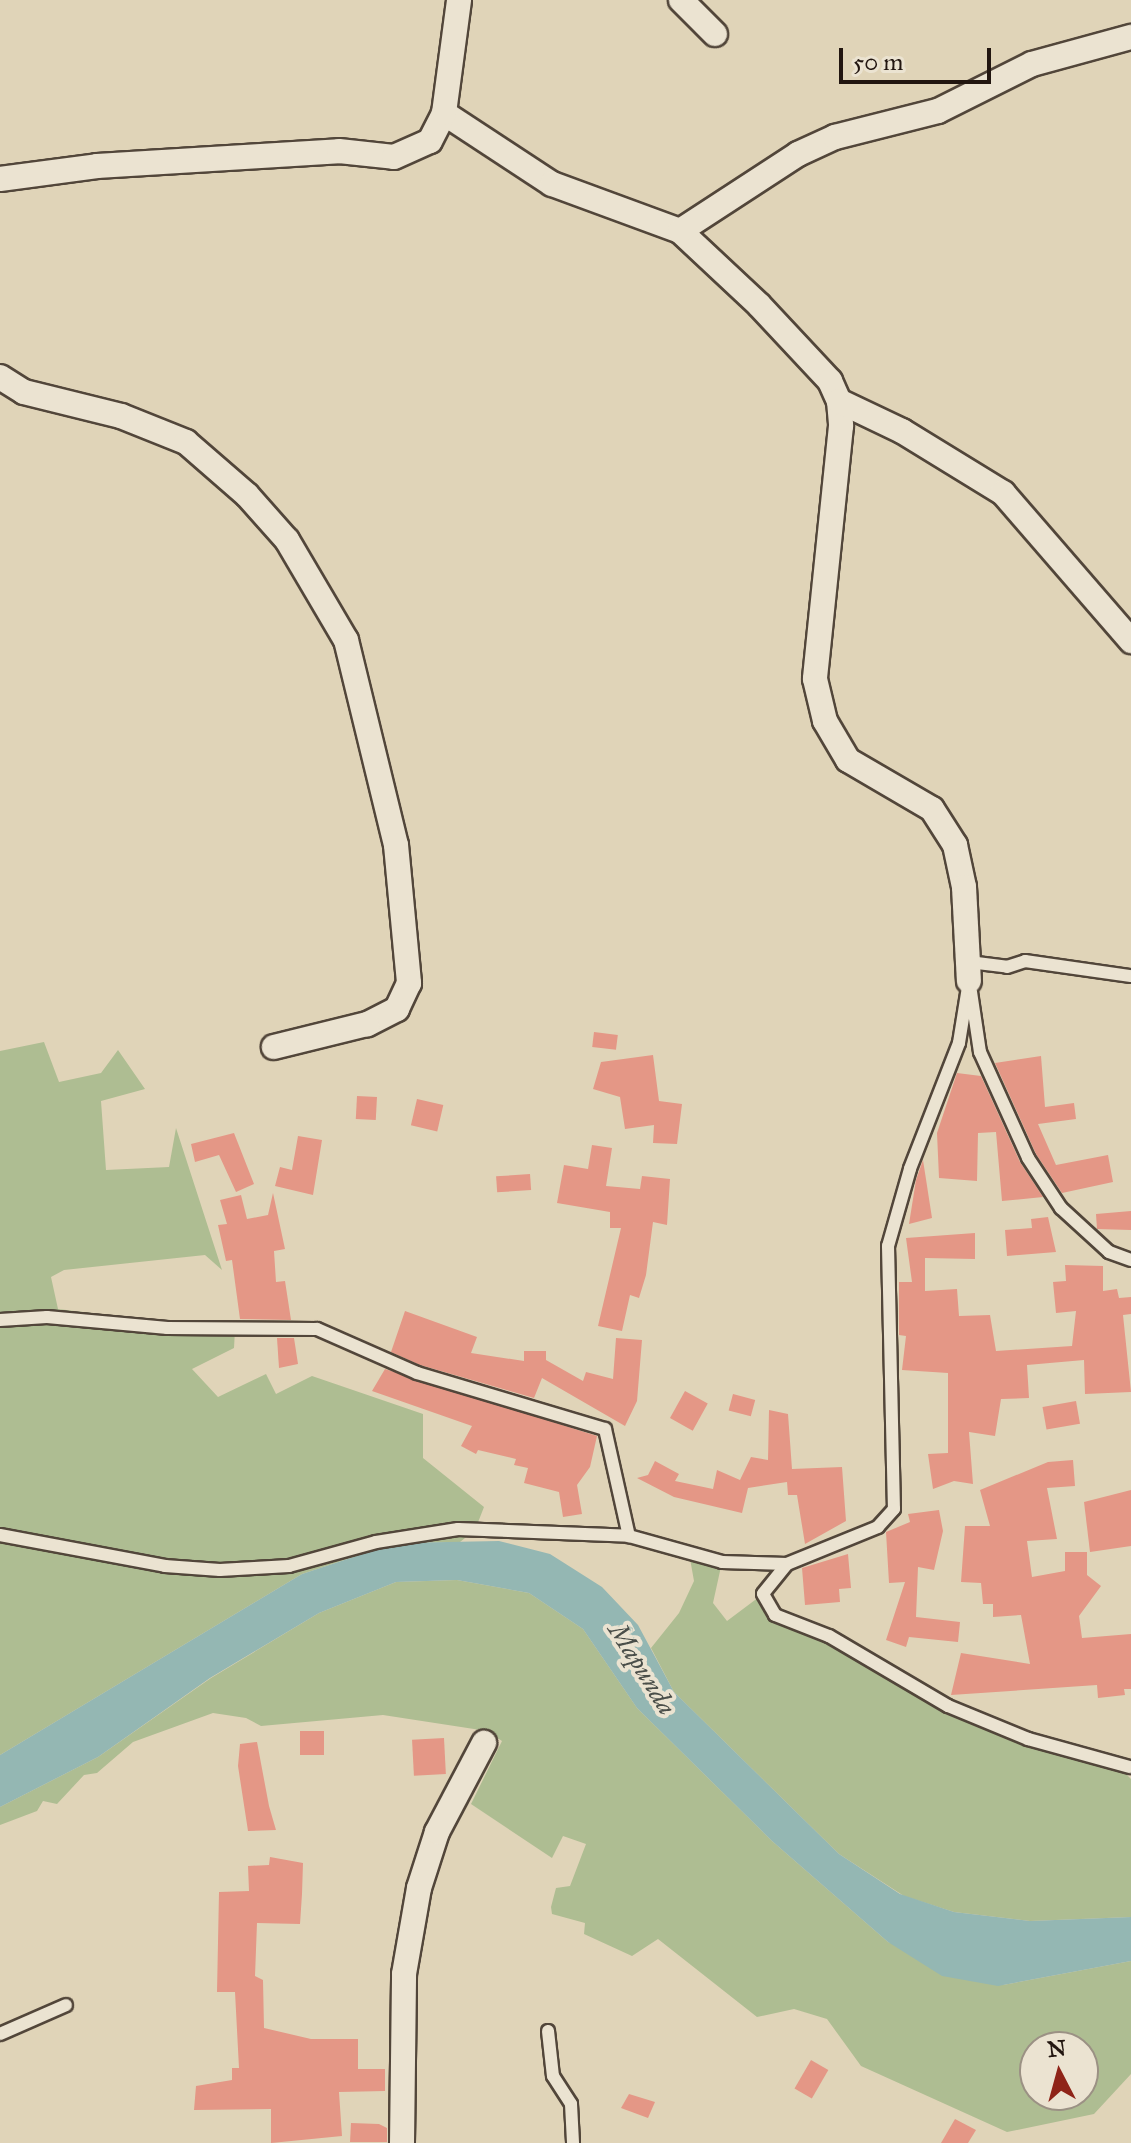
<!DOCTYPE html>
<style>
body{margin:0}
#map{position:relative;width:1131px;height:2143px;overflow:hidden;background:#e0d4b8;font-family:"IM FELL Great Primer",serif}
div>[style]{position:absolute}
[style*='--x']{left:calc(var(--x)*1px);top:calc(var(--y)*1px);width:calc(var(--w)*1px);rotate:calc(var(--a)*1deg)}
.green>*{inset:0;background:#aebd92}
.water>*{inset:0;background:#94b7b3}
.building>*{inset:0;background:#e49786;transform-origin:0 0}
.roads{filter:drop-shadow(2px 0 #52463a) drop-shadow(-2px 0 #52463a) drop-shadow(0 2px #52463a) drop-shadow(0 -2px #52463a)}
.lane>*{height:12px;margin:-6px;padding:0 6px;transform-origin:6px;border-radius:6px;background:#ebe3d1}
.street>*{height:24px;margin:-12px;padding:0 12px;transform-origin:12px;border-radius:12px;background:#ebe3d1}
span{translate:-50% -50%;white-space:nowrap;text-align:center;line-height:1.15;-webkit-text-stroke:8px #ebe3d1;paint-order:stroke}
.water-label{font-size:26px;color:#4a4e49;font-style:italic}
.north{position:absolute;left:1019px;top:2031px;width:80px;height:80px;box-sizing:border-box;background:#ebe3d1;border:2px solid #9b9184;border-radius:50%;rotate:354deg;font-size:22px;font-weight:700;line-height:32px;text-align:center;color:#221610}
.north::after{content:'';display:block;margin:auto;width:28px;height:36px;background:#8f2418;clip-path:polygon(50% 0,100% 100%,50% 72%,0 100%)}
.scale{position:absolute;left:839px;top:48px;width:152px;height:36px;box-sizing:border-box;border:4px solid #221610;border-top:0;padding-left:10px;font-size:24px;line-height:28px;white-space:nowrap;color:#221610;-webkit-text-stroke:6px #ebe3d1;paint-order:stroke}
</style>
<div id="map">
<div class="green">
<i style="clip-path:polygon(44px 1042px,59px 1082px,101px 1073px,118px 1050px,145px 1089px,101px 1101px,106px 1170px,169px 1167px,176px 1128px,222px 1270px,205px 1255px,64px 1270px,51px 1277px,58px 1309px,235px 1330px,234px 1348px,192px 1369px,218px 1397px,266px 1374px,276px 1394px,312px 1376px,423px 1414px,423px 1458px,484px 1507px,475px 1530px,460px 1542px,396px 1543px,302px 1574px,0 1755px,0 1051px)"></i>
<i style="clip-path:polygon(689px 1553px,722px 1562px,713px 1603px,727px 1621px,763px 1594px,775px 1615px,829px 1636px,948px 1706px,1113px 1761px,1131px 1779px,1131px 1917px,1030px 1921px,954px 1912px,904px 1896px,839px 1854px,674px 1692px,651px 1648px,679px 1613px,694px 1581px)"></i>
<i style="clip-path:polygon(evenodd,457px 1580px,529px 1593px,583px 1629px,637px 1708px,772px 1841px,888px 1942px,1003px 1985px,1131px 1961px,1131px 2074px,1094px 2114px,1007px 2132px,861px 2066px,827px 2019px,794px 2009px,757px 2017px,658px 1939px,632px 1956px,584px 1934px,585px 1923px,552px 1914px,551px 1907px,556px 1888px,570px 1886px,586px 1844px,563px 1836px,552px 1858px,471px 1804px,502px 1741px,487px 1731px,383px 1715px,261px 1726px,246px 1718px,213px 1713px,133px 1742px,97px 1773px,84px 1775px,57px 1804px,43px 1801px,37px 1811px,0 1825px,0 1807px,98px 1757px,211px 1678px,319px 1613px,396px 1582px,457px 1580px,1035px 2047px,1083px 2047px,1083px 2095px,1035px 2095px,1035px 2047px)"></i>
</div>
<div class="water">
<i style="clip-path:polygon(499px 1541px,550px 1554px,602px 1587px,638px 1625px,674px 1692px,839px 1854px,900px 1894px,954px 1912px,1030px 1921px,1131px 1917px,1131px 1961px,998px 1986px,942px 1976px,888px 1942px,772px 1841px,637px 1708px,583px 1629px,529px 1593px,457px 1580px,396px 1582px,319px 1613px,210px 1678px,98px 1757px,0 1807px,0 1755px,302px 1574px,396px 1543px)"></i>
</div>
<div class="building">
<i style="left:594px;top:1032px;width:24px;height:15px;rotate:7deg"></i>
<i style="clip-path:polygon(653px 1055px,659px 1101px,682px 1104px,677px 1144px,653px 1143px,654px 1125px,625px 1129px,620px 1097px,593px 1089px,601px 1062px)"></i>
<i style="clip-path:polygon(1041px 1056px,1045px 1107px,1074px 1103px,1076px 1119px,1038px 1124px,1056px 1165px,1108px 1155px,1113px 1182px,1062px 1193px,1036px 1154px,995px 1063px)"></i>
<i style="clip-path:polygon(957px 1073px,981px 1076px,1020px 1162px,1043px 1197px,1002px 1201px,996px 1132px,978px 1133px,977px 1181px,939px 1178px,937px 1133px)"></i>
<i style="left:357px;top:1096px;width:20px;height:23px;rotate:3deg"></i>
<i style="left:417px;top:1099px;width:27px;height:27px;rotate:13deg"></i>
<i style="clip-path:polygon(234px 1133px,254px 1184px,236px 1192px,219px 1155px,195px 1162px,191px 1144px)"></i>
<i style="clip-path:polygon(298px 1136px,322px 1140px,313px 1195px,275px 1186px,280px 1167px,292px 1170px)"></i>
<i style="clip-path:polygon(592px 1145px,612px 1148px,606px 1186px,640px 1189px,642px 1176px,670px 1179px,667px 1225px,653px 1222px,646px 1275px,639px 1298px,630px 1295px,622px 1331px,598px 1326px,621px 1228px,610px 1228px,610px 1212px,557px 1203px,564px 1165px,588px 1169px)"></i>
<i style="clip-path:polygon(923px 1160px,932px 1218px,909px 1224px,916px 1180px)"></i>
<i style="left:530px;top:1174px;width:16px;height:34px;rotate:86deg"></i>
<i style="clip-path:polygon(273px 1193px,285px 1249px,274px 1251px,276px 1282px,285px 1281px,291px 1320px,240px 1319px,232px 1260px,226px 1261px,218px 1225px,227px 1224px,220px 1200px,241px 1195px,247px 1219px,268px 1215px)"></i>
<i style="clip-path:polygon(1131px 1211px,1131px 1230px,1097px 1229px,1096px 1214px)"></i>
<i style="clip-path:polygon(1048px 1217px,1056px 1252px,1007px 1256px,1005px 1230px,1032px 1228px,1031px 1219px)"></i>
<i style="clip-path:polygon(975px 1233px,975px 1259px,925px 1258px,925px 1291px,957px 1289px,959px 1316px,990px 1315px,996px 1351px,1072px 1346px,1076px 1311px,1056px 1313px,1053px 1282px,1066px 1281px,1065px 1265px,1103px 1266px,1103px 1291px,1117px 1289px,1119px 1298px,1131px 1297px,1131px 1314px,1123px 1315px,1131px 1392px,1085px 1394px,1084px 1360px,1027px 1365px,1029px 1398px,1001px 1399px,995px 1436px,969px 1432px,973px 1484px,954px 1481px,933px 1489px,928px 1454px,948px 1453px,948px 1373px,902px 1370px,906px 1336px,899px 1335px,899px 1282px,912px 1282px,906px 1238px)"></i>
<i style="clip-path:polygon(405px 1311px,477px 1337px,471px 1353px,524px 1361px,524px 1351px,546px 1351px,546px 1360px,583px 1381px,586px 1372px,613px 1379px,616px 1338px,642px 1340px,637px 1401px,625px 1426px,542px 1378px,534px 1398px,420px 1365px,391px 1352px)"></i>
<i style="clip-path:polygon(277px 1338px,294px 1338px,298px 1364px,279px 1368px)"></i>
<i style="clip-path:polygon(385px 1369px,597px 1436px,590px 1467px,577px 1485px,582px 1514px,563px 1517px,559px 1492px,524px 1483px,528px 1468px,514px 1465px,516px 1459px,478px 1450px,476px 1454px,461px 1446px,472px 1426px,372px 1391px)"></i>
<i style="left:685px;top:1391px;width:26px;height:31px;rotate:29deg"></i>
<i style="left:733px;top:1394px;width:23px;height:17px;rotate:15deg"></i>
<i style="left:1076px;top:1401px;width:23px;height:34px;rotate:80deg"></i>
<i style="clip-path:polygon(769px 1410px,788px 1414px,792px 1469px,842px 1467px,846px 1521px,805px 1544px,797px 1495px,788px 1495px,787px 1482px,748px 1488px,742px 1513px,674px 1497px,637px 1478px,648px 1475px,655px 1461px,679px 1474px,675px 1481px,713px 1489px,717px 1470px,740px 1480px,751px 1457px,768px 1460px)"></i>
<i style="clip-path:polygon(1073px 1460px,1075px 1486px,1047px 1488px,1057px 1539px,1027px 1541px,1032px 1577px,1065px 1571px,1065px 1552px,1087px 1552px,1087px 1575px,1101px 1586px,1079px 1616px,1082px 1638px,1131px 1634px,1131px 1689px,1124px 1689px,1125px 1695px,1098px 1698px,1097px 1685px,951px 1695px,961px 1653px,1030px 1664px,1021px 1615px,993px 1617px,993px 1604px,983px 1604px,981px 1583px,961px 1582px,965px 1526px,990px 1526px,980px 1490px,1048px 1462px)"></i>
<i style="clip-path:polygon(1131px 1490px,1131px 1546px,1090px 1552px,1084px 1502px)"></i>
<i style="clip-path:polygon(939px 1510px,943px 1531px,934px 1570px,918px 1567px,916px 1617px,960px 1622px,958px 1642px,909px 1637px,906px 1647px,886px 1640px,905px 1582px,889px 1583px,886px 1532px,910px 1522px,908px 1514px)"></i>
<i style="clip-path:polygon(848px 1554px,851px 1588px,839px 1589px,840px 1602px,805px 1605px,802px 1568px)"></i>
<i style="left:300px;top:1731px;width:24px;height:24px"></i>
<i style="left:444px;top:1738px;width:36px;height:32px;rotate:87deg"></i>
<i style="clip-path:polygon(257px 1742px,269px 1806px,276px 1830px,248px 1831px,238px 1766px,240px 1744px)"></i>
<i style="clip-path:polygon(270px 1857px,303px 1863px,302px 1894px,300px 1924px,257px 1923px,255px 1976px,263px 1980px,264px 2028px,311px 2039px,358px 2039px,358px 2069px,385px 2069px,385px 2091px,339px 2092px,342px 2136px,271px 2143px,271px 2109px,194px 2110px,196px 2086px,232px 2080px,232px 2068px,239px 2068px,235px 1992px,217px 1992px,219px 1892px,249px 1891px,248px 1866px,269px 1865px)"></i>
<i style="left:811px;top:2060px;width:20px;height:33px;rotate:30deg"></i>
<i style="clip-path:polygon(629px 2094px,655px 2102px,648px 2118px,621px 2108px)"></i>
<i style="clip-path:polygon(955px 2119px,976px 2130px,968px 2143px,941px 2143px)"></i>
<i style="clip-path:polygon(351px 2123px,379px 2124px,387px 2128px,387px 2142px,350px 2142px)"></i>
</div>
<div class="roads">
<div class="lane">
<i style="--x:969;--y:962;--w:38;--a:7"></i>
<i style="--x:1007;--y:967;--w:19;--a:-18"></i>
<i style="--x:1025;--y:961;--w:107;--a:8.1"></i>
<i style="--x:969;--y:981;--w:63;--a:99.2"></i>
<i style="--x:959;--y:1043;--w:135;--a:111.3"></i>
<i style="--x:910;--y:1169;--w:80;--a:105.9"></i>
<i style="--x:888;--y:1246;--w:263;--a:88.7"></i>
<i style="--x:894;--y:1509;--w:24;--a:132"></i>
<i style="--x:878;--y:1527;--w:98;--a:157.9"></i>
<i style="--x:787;--y:1564;--w:38;--a:129"></i>
<i style="--x:763;--y:1594;--w:24;--a:60"></i>
<i style="--x:775;--y:1615;--w:58;--a:21.3"></i>
<i style="--x:829;--y:1636;--w:138;--a:30.5"></i>
<i style="--x:948;--y:1706;--w:87;--a:22.4"></i>
<i style="--x:1028;--y:1739;--w:106;--a:15.4"></i>
<i style="--x:971;--y:992;--w:61;--a:81.5"></i>
<i style="--x:980;--y:1052;--w:116;--a:65.6"></i>
<i style="--x:1028;--y:1158;--w:60;--a:56.6"></i>
<i style="--x:1061;--y:1208;--w:65;--a:42.5"></i>
<i style="--x:1109;--y:1252;--w:23;--a:20"></i>
<i style="--x:0;--y:1320;--w:47;--a:-3.7"></i>
<i style="--x:47;--y:1317;--w:121;--a:5.2"></i>
<i style="--x:167;--y:1328;--w:150;--a:0.4"></i>
<i style="--x:317;--y:1329;--w:109;--a:23.7"></i>
<i style="--x:417;--y:1373;--w:196;--a:16.6"></i>
<i style="--x:605;--y:1429;--w:110;--a:77.4"></i>
<i style="--x:629;--y:1536;--w:97;--a:15.6"></i>
<i style="--x:722;--y:1562;--w:65;--a:1.8"></i>
<i style="--x:0;--y:1535;--w:168;--a:10.6"></i>
<i style="--x:165;--y:1566;--w:55;--a:4.2"></i>
<i style="--x:220;--y:1570;--w:69;--a:-3.3"></i>
<i style="--x:289;--y:1566;--w:90;--a:-15.4"></i>
<i style="--x:376;--y:1542;--w:83;--a:-9"></i>
<i style="--x:458;--y:1529;--w:171;--a:2.3"></i>
<i style="--x:548;--y:2031;--w:45;--a:83.7"></i>
<i style="--x:553;--y:2076;--w:33;--a:57"></i>
<i style="--x:571;--y:2104;--w:39;--a:87"></i>
<i style="--x:0;--y:2034;--w:72;--a:-23.7"></i>
</div>
<div class="street">
<i style="--x:681;--y:0;--w:48;--a:45"></i>
<i style="--x:444;--y:113;--w:129;--a:33.3"></i>
<i style="--x:552;--y:184;--w:136;--a:20.2"></i>
<i style="--x:680;--y:231;--w:108;--a:43.1"></i>
<i style="--x:759;--y:305;--w:104;--a:46.9"></i>
<i style="--x:830;--y:381;--w:22;--a:66"></i>
<i style="--x:839;--y:401;--w:25;--a:85"></i>
<i style="--x:841;--y:426;--w:254;--a:95.9"></i>
<i style="--x:815;--y:679;--w:43;--a:76.6"></i>
<i style="--x:825;--y:721;--w:45;--a:59.5"></i>
<i style="--x:848;--y:760;--w:97;--a:30.3"></i>
<i style="--x:932;--y:809;--w:43;--a:57.4"></i>
<i style="--x:955;--y:845;--w:43;--a:77.9"></i>
<i style="--x:964;--y:887;--w:94;--a:87"></i>
<i style="--x:0;--y:179;--w:98;--a:-7.6"></i>
<i style="--x:97;--y:166;--w:242;--a:-3.5"></i>
<i style="--x:339;--y:151;--w:55;--a:6.2"></i>
<i style="--x:394;--y:157;--w:39;--a:-24"></i>
<i style="--x:430;--y:141;--w:31;--a:-63"></i>
<i style="--x:444;--y:113;--w:114;--a:-82.4"></i>
<i style="--x:680;--y:231;--w:141;--a:-33.1"></i>
<i style="--x:798;--y:154;--w:41;--a:-24.7"></i>
<i style="--x:835;--y:137;--w:106;--a:-14.2"></i>
<i style="--x:938;--y:111;--w:105;--a:-26.6"></i>
<i style="--x:1032;--y:64;--w:103;--a:-15.3"></i>
<i style="--x:0;--y:377;--w:28;--a:32"></i>
<i style="--x:24;--y:392;--w:100;--a:13.9"></i>
<i style="--x:121;--y:416;--w:70;--a:21.8"></i>
<i style="--x:186;--y:442;--w:81;--a:41"></i>
<i style="--x:247;--y:495;--w:60;--a:48.4"></i>
<i style="--x:287;--y:540;--w:116;--a:59.5"></i>
<i style="--x:346;--y:640;--w:211;--a:76.3"></i>
<i style="--x:396;--y:845;--w:139;--a:84.6"></i>
<i style="--x:409;--y:983;--w:29;--a:115"></i>
<i style="--x:397;--y:1009;--w:34;--a:153"></i>
<i style="--x:367;--y:1024;--w:96;--a:166.1"></i>
<i style="--x:839;--y:401;--w:70;--a:25.5"></i>
<i style="--x:902;--y:431;--w:119;--a:31.5"></i>
<i style="--x:1003;--y:493;--w:196;--a:49.1"></i>
<i style="--x:402;--y:2143;--w:169;--a:-89.3"></i>
<i style="--x:404;--y:1974;--w:87;--a:-80.1"></i>
<i style="--x:419;--y:1888;--w:59;--a:-72.2"></i>
<i style="--x:437;--y:1832;--w:101;--a:-62.2"></i>
</div>
</div>
<div class="water-label">
<span style="left:642px;top:1669px;rotate:58deg">Mapunda</span>
</div>
<div class="north">N</div>
<div class="scale">50 m</div>
</div>
